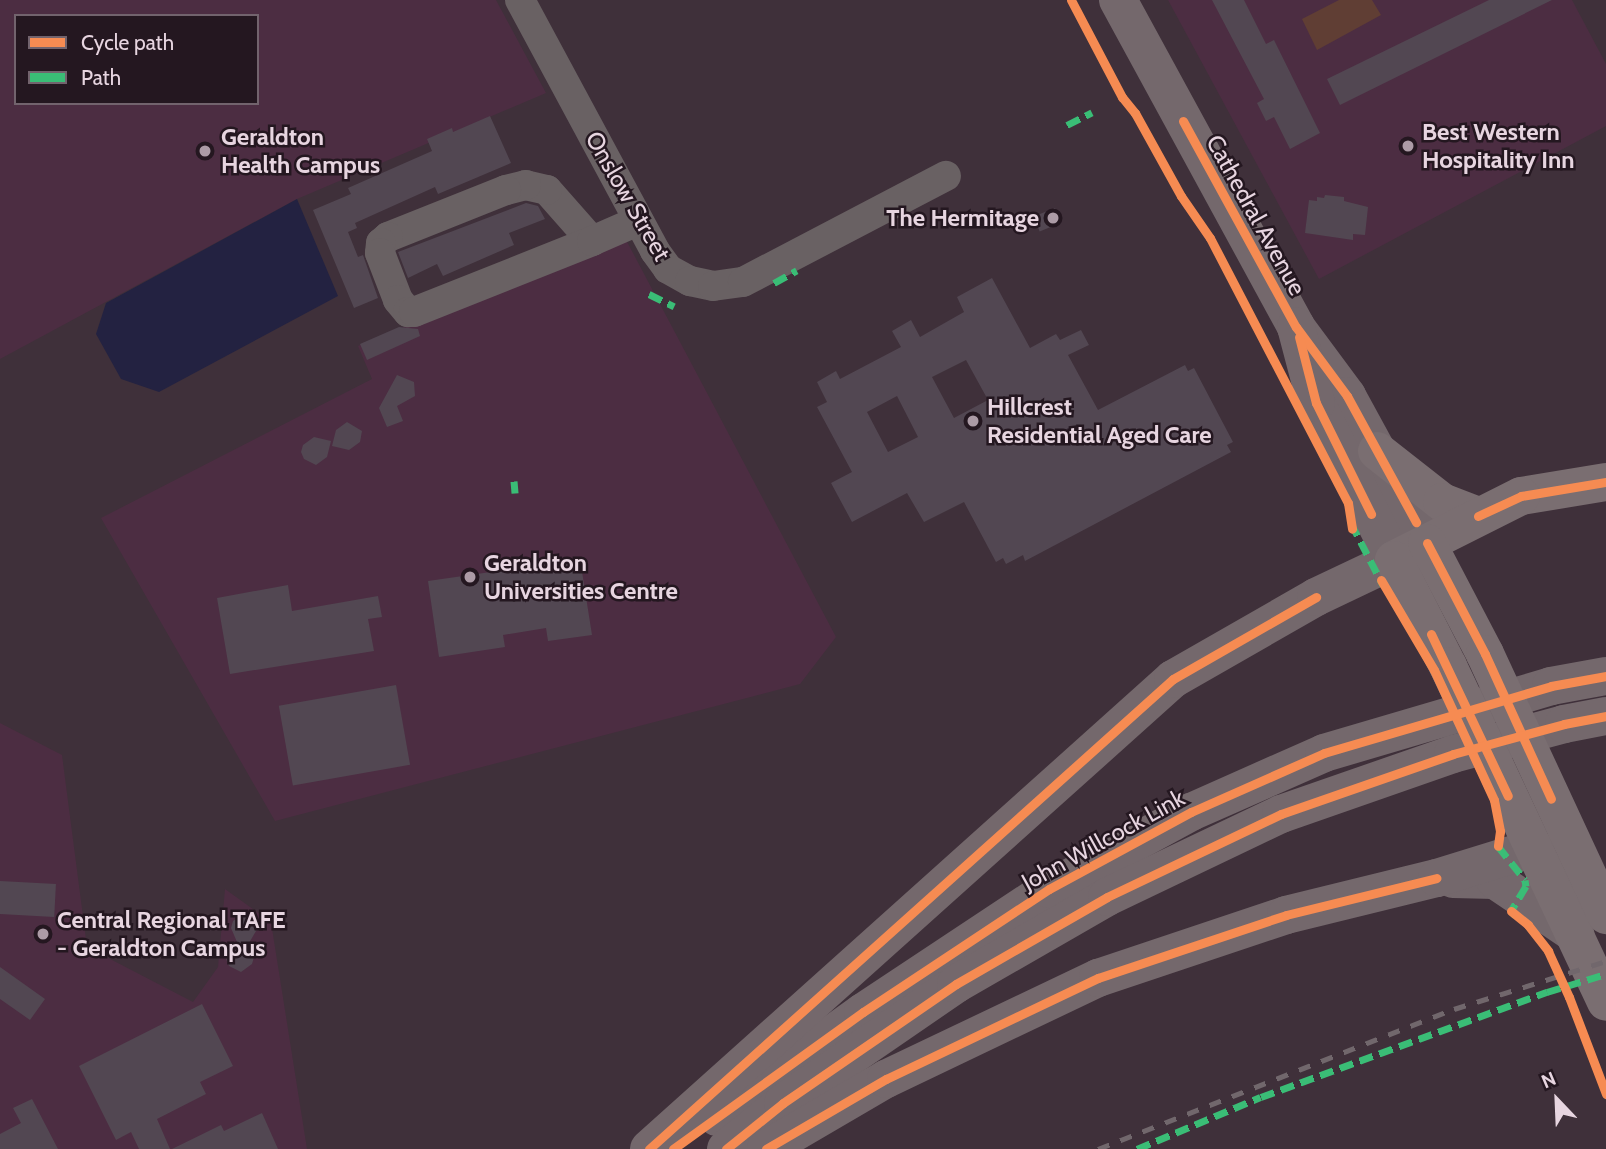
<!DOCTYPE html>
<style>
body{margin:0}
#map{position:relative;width:1606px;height:1149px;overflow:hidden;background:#3f303a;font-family:Cabin,sans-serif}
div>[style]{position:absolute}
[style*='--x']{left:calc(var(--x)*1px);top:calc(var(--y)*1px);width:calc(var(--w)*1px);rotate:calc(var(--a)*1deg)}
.built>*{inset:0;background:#4c2d42}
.green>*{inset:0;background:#603e34}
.water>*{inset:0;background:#232241}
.building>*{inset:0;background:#524752;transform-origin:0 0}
.minor>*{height:30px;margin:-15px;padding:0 15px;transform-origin:15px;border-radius:15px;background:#696163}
.major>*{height:38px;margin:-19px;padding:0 19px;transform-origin:19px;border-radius:19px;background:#74686c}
.highway>*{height:38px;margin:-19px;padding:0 19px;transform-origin:19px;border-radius:19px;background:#7a6e71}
.rail>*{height:5px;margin-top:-2.5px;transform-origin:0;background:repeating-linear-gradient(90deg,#71676c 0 12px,transparent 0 24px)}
.quiet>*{height:7px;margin-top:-3.5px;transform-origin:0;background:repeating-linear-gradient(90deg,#3abd76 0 14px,transparent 0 21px)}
.cycleway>*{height:9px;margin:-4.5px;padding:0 4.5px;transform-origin:4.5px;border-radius:4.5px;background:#f68b52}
.dots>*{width:19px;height:19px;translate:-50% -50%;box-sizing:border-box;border:4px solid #241720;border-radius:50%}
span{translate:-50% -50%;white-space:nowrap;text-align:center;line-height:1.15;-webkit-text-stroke:5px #241720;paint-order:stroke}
.poi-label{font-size:24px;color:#e7d5e0;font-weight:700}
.left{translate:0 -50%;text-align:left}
.right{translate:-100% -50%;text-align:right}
.street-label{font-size:24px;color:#e7d5e0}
.legend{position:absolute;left:14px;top:14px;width:245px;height:91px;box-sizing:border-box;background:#241720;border:2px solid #72636d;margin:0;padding:9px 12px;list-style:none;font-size:21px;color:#e7d5e0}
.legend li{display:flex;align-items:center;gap:14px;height:35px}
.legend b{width:35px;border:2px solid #72636d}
.north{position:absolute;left:1522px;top:1065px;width:70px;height:70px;-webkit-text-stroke:5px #241720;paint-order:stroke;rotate:337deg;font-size:19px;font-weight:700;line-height:28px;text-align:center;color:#e7d5e0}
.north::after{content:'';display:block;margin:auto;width:24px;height:32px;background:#e7d5e0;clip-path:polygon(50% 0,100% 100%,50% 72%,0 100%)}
</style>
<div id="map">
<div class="built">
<i style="clip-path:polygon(evenodd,0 0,496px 0,546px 93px,297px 199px,0 359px,0 0,16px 16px,257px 16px,257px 103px,16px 103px,16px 16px)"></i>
<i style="clip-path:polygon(1168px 0,1572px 0,1606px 64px,1606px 126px,1319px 279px)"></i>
<i style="clip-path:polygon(624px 236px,836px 637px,800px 684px,275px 821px,101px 518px,372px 379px,358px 346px)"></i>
<i style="clip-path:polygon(0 723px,62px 755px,87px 947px,193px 1002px,218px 967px,225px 889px,271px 922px,307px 1149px,0 1149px)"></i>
</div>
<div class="green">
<i style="clip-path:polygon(1339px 0,1372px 0,1381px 15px,1317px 50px,1302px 19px)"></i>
</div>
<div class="water">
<i style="clip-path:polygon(297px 199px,338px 296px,159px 392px,121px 379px,96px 334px,106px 303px)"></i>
</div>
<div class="building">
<i style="clip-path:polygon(1212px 0,1244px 0,1266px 44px,1274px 40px,1320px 133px,1290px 149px,1274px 117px,1266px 121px,1257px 103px,1264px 99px)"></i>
<i style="clip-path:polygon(1489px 0,1552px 0,1340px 105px,1327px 79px)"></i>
<i style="clip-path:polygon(490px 116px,511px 163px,438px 194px,435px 187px,355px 223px,357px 228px,348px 232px,358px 257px,363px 255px,378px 298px,354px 308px,313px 210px,351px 194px,348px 188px,432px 151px,427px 139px,452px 128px,453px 132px)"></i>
<i style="clip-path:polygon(1325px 195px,1344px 197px,1344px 201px,1368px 207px,1365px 235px,1353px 234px,1353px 240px,1305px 233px,1309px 200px,1317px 201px,1317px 197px,1324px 198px)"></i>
<i style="clip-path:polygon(526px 203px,538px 206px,545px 219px,509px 233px,514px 245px,443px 276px,437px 264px,408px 278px,398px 252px)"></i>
<i style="left:1055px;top:208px;width:16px;height:23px;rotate:68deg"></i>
<i style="clip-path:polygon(evenodd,992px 278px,1030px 348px,1056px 334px,1060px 340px,1081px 330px,1089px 345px,1068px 355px,1098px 410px,1185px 365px,1188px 371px,1194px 368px,1233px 442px,1227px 445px,1231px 452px,1025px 561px,1023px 555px,1006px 564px,1003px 558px,996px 562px,964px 502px,924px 522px,907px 493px,852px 522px,831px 483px,852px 472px,817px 407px,827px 402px,817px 382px,836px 371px,840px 379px,901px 347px,892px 331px,911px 320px,920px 337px,964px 312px,957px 297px,992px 278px,966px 360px,988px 400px,954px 418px,932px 377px,966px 360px,992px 278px,897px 396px,918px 437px,888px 452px,867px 412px,897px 396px)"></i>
<i style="clip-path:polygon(399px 327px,418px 329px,420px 336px,367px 360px,360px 344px)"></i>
<i style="clip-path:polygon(397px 375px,414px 382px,415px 396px,397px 406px,403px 421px,387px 427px,379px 408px)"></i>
<i style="clip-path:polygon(347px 422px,362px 431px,360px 442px,349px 450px,332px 446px,336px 430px)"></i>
<i style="clip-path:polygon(314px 437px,331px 441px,327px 457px,316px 465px,304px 459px,301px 452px,303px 445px)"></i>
<i style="clip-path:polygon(580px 559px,592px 635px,548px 641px,546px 628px,503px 635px,505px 647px,439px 657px,428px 581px)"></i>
<i style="clip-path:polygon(288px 585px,292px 611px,378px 596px,382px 617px,368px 619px,374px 651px,230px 674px,217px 598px)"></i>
<i style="left:396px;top:685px;width:81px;height:119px;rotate:80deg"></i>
<i style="left:0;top:881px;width:56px;height:33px;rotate:3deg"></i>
<i style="clip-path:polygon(244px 913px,257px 919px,259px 926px,249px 943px,254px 957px,252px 964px,241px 972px,229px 966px,226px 959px,228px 952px,237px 942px,231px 928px,233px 921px)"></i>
<i style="clip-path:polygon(0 967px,45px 999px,30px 1020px,0 999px)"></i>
<i style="clip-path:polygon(202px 1004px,233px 1066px,200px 1082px,206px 1094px,157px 1119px,170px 1149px,139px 1149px,131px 1132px,116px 1140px,79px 1066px)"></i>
<i style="clip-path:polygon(32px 1099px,58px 1149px,0 1149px,0 1134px,21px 1123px,13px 1108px)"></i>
<i style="clip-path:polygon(262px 1113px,278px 1149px,172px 1149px,221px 1125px,224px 1131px)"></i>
</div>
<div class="minor">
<i style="--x:520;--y:0;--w:285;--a:61.7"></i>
<i style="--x:655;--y:251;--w:22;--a:54"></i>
<i style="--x:668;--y:269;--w:25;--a:29"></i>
<i style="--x:690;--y:281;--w:24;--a:12"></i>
<i style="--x:713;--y:286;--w:30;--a:-8"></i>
<i style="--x:743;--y:282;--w:229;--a:-27.6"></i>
<i style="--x:592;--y:241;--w:68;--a:-131.4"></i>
<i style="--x:547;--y:190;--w:22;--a:-167"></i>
<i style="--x:526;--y:185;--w:21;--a:166"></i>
<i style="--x:506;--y:190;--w:127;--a:158.3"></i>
<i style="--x:388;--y:237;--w:9;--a:139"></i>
<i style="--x:381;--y:243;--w:10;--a:96"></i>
<i style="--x:380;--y:253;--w:50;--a:69"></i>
<i style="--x:398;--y:300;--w:16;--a:50"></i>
<i style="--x:408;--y:312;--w:6;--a:0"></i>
<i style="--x:414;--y:312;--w:192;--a:-21.7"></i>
<i style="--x:592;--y:241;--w:50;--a:-23.5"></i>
</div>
<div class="major">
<i style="--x:1118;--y:0;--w:372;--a:61.4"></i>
<i style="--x:1296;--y:327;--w:86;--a:53.5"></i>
<i style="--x:1347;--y:396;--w:167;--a:61.4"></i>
<i style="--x:1453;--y:879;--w:42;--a:1.4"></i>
<i style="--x:1495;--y:880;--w:97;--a:34"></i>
<i style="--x:717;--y:1117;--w:180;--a:-35.7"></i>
<i style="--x:863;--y:1012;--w:223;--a:-33.5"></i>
<i style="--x:1049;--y:889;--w:162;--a:-28.5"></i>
<i style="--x:1191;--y:812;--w:145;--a:-23.9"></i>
<i style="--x:1324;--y:753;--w:237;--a:-16.4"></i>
<i style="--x:1551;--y:686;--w:56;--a:-10.3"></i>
<i style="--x:649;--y:1149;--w:704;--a:-41.89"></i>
<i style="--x:1173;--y:679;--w:165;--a:-29.8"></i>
<i style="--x:1316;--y:597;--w:86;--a:-25.4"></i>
<i style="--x:1394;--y:560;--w:175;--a:-116.4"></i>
<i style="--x:1316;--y:403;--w:79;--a:-104.7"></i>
<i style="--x:726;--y:1149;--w:73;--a:-38.9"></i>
<i style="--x:783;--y:1103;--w:210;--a:-34.5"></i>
<i style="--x:956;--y:984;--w:174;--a:-29.9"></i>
<i style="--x:1107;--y:897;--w:193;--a:-25.5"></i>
<i style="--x:1281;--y:814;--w:182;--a:-19.2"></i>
<i style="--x:1453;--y:754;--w:115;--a:-15.1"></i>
<i style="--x:1564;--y:724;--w:43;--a:-10.8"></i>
<i style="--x:766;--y:1149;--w:139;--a:-30.3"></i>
<i style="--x:886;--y:1079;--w:235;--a:-25.5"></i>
<i style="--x:1098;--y:978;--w:198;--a:-18.5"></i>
<i style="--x:1286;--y:915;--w:155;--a:-13.8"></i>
<i style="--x:1437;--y:878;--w:102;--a:-17.2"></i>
</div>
<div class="highway">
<i style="--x:1377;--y:451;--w:83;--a:38.1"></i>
<i style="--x:1442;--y:502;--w:39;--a:21"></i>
<i style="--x:1606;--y:482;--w:86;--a:170.6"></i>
<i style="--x:1521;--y:496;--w:142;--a:153.3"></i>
<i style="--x:1394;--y:560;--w:119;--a:63"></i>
<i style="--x:1448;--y:666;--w:371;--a:64.8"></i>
<i style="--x:1427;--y:543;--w:125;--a:62.4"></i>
<i style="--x:1485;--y:654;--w:288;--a:65.1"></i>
</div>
<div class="rail">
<i style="--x:1098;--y:1149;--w:383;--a:-21.5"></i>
<i style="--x:1454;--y:1009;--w:159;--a:-17.5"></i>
</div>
<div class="quiet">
<i style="--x:1067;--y:125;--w:28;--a:-27"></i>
<i style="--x:774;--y:283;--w:26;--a:-29"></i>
<i style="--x:649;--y:294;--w:28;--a:26"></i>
<i style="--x:514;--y:481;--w:12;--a:85"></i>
<i style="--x:1351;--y:523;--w:70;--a:62.7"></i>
<i style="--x:1499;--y:840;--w:6;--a:99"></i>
<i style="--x:1498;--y:846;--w:43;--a:51.5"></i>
<i style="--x:1525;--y:880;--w:6;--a:81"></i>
<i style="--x:1526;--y:886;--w:29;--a:121"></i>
<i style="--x:1511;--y:911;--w:6;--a:45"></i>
<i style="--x:1137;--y:1149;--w:134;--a:-22.8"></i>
<i style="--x:1261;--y:1097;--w:305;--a:-20.2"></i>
<i style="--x:1547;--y:992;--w:62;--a:-17"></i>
</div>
<div class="cycleway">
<i style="--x:1071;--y:0;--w:110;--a:62.3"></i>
<i style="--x:1122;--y:97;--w:21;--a:51"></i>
<i style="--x:1135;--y:113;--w:95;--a:61"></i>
<i style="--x:1181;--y:196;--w:51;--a:55.4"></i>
<i style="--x:1210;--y:238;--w:299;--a:62.5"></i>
<i style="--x:1348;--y:503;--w:26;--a:81"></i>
<i style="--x:1183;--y:121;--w:235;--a:61.3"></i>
<i style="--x:1296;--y:327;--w:86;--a:53.5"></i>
<i style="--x:1347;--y:396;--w:144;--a:61.3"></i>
<i style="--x:1299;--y:337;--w:68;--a:75.6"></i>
<i style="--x:1316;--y:403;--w:124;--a:63.6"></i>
<i style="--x:1478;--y:516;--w:47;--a:-24.9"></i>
<i style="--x:1521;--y:496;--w:86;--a:-9.4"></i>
<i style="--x:1427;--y:543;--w:125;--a:62.4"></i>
<i style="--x:1485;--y:654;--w:159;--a:65.5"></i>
<i style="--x:1381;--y:580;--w:104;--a:59.5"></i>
<i style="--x:1434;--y:670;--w:143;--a:65.2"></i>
<i style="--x:1494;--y:800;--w:32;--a:79"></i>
<i style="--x:1500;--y:831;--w:15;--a:98"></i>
<i style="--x:1431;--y:634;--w:179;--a:64.6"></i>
<i style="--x:1511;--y:911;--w:22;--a:39"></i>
<i style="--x:1528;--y:925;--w:33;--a:52"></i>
<i style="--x:1548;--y:951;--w:51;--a:65.5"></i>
<i style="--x:1569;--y:997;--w:104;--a:69.1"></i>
<i style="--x:649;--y:1149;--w:704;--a:-41.89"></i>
<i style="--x:1173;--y:679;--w:165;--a:-29.8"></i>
<i style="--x:673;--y:1149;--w:234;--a:-35.8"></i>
<i style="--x:863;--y:1012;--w:223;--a:-33.5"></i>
<i style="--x:1049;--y:889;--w:162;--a:-28.5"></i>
<i style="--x:1191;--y:812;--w:145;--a:-23.9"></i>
<i style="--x:1324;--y:753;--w:237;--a:-16.4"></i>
<i style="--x:1551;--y:686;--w:56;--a:-10.3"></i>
<i style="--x:726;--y:1149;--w:73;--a:-38.9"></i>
<i style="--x:783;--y:1103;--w:210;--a:-34.5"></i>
<i style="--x:956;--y:984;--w:174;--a:-29.9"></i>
<i style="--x:1107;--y:897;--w:193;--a:-25.5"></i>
<i style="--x:1281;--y:814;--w:182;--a:-19.2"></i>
<i style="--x:1453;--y:754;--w:115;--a:-15.1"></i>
<i style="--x:1564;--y:724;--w:43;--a:-10.8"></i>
<i style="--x:766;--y:1149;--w:139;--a:-30.3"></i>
<i style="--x:886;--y:1079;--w:235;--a:-25.5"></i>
<i style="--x:1098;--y:978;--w:198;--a:-18.5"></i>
<i style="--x:1286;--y:915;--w:155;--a:-13.8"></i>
</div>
<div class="dots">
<i style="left:1408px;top:146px;background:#ac9ba6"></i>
<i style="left:205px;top:151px;background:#ac9ba6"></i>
<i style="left:1053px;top:218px;background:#ac9ba6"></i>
<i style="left:973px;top:421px;background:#ac9ba6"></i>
<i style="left:470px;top:577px;background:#ac9ba6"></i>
<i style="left:43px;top:934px;background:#ac9ba6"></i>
</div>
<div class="poi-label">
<span class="left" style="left:1422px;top:146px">Best Western<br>Hospitality Inn</span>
<span class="left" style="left:221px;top:151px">Geraldton<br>Health Campus</span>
<span class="right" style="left:1039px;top:218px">The Hermitage</span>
<span class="left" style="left:987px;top:421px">Hillcrest<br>Residential Aged Care</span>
<span class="left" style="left:484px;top:577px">Geraldton<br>Universities Centre</span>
<span class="left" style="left:57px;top:934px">Central Regional TAFE<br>- Geraldton Campus</span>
</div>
<div class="street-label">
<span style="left:628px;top:196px;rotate:60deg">Onslow Street</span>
<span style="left:1256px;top:215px;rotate:61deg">Cathedral Avenue</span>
<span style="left:1103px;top:840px;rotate:-29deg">John Willcock Link</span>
</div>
<ul class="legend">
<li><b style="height:9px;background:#f68b52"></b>Cycle path</li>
<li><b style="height:9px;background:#3abd76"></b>Path</li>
</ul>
<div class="north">N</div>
</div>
